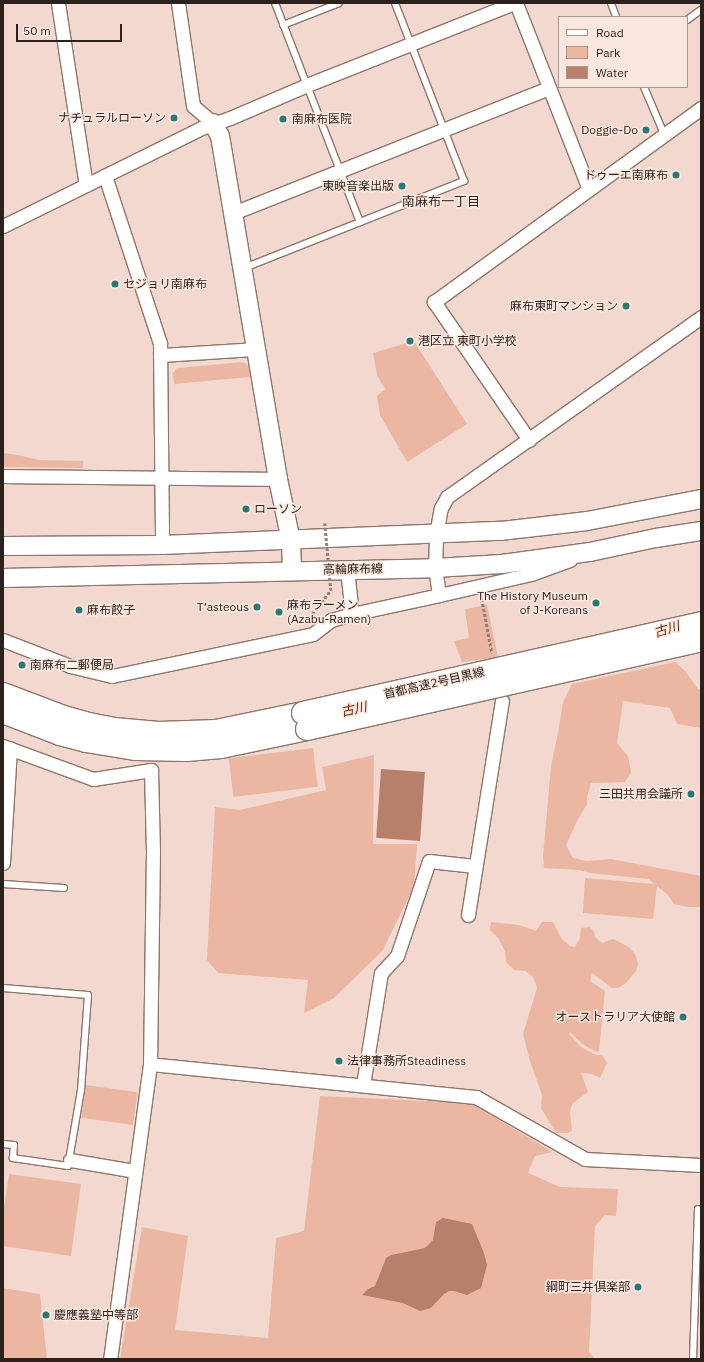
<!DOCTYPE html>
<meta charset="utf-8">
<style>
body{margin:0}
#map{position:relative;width:704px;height:1362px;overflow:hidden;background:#f3d8cf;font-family:"IBM Plex Sans","Noto Sans JP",sans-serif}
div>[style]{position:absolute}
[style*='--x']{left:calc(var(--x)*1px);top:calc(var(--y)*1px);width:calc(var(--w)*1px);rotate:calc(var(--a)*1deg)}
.green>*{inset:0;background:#ebb7a3;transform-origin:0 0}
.water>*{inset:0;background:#b87f6a;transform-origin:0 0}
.path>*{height:2.5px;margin-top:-1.25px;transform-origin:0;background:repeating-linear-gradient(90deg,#93817a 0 3px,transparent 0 5px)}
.roads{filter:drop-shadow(1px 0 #8d766d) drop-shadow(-1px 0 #8d766d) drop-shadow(0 1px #8d766d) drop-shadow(0 -1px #8d766d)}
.lane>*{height:6px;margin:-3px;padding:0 3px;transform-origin:3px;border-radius:3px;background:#fff}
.street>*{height:13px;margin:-6.5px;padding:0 6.5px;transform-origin:6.5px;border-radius:6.5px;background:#fff}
.secondary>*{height:18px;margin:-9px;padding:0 9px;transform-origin:9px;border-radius:9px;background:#fff}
.highway>*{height:22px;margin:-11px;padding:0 11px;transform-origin:11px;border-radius:11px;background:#fff}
.path-bridge>*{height:2.5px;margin-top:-1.25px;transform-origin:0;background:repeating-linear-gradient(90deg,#93817a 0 3px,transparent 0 5px)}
.bridges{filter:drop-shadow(1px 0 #8d766d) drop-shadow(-1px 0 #8d766d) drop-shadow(0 1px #8d766d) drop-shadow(0 -1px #8d766d)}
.highway-bridge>*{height:22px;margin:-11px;padding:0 11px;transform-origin:11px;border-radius:11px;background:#fff}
.dots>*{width:11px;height:11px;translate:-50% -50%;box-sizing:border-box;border:2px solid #fce7df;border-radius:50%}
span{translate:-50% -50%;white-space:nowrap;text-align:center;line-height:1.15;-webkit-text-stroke:3px #fce7df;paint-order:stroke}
.poi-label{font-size:12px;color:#2b221e}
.right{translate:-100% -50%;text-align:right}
.left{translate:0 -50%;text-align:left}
.street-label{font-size:12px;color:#2b221e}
.neighbourhood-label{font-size:13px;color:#2b221e}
.water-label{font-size:13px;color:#631e00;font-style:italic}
.frame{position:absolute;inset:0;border:4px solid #2b221e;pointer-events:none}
.legend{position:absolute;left:558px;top:16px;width:130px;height:72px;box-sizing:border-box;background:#fce7df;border:1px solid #a89892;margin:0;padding:5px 7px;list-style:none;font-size:12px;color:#2b221e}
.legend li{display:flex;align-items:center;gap:8px;height:20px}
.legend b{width:20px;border:1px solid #a89892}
.scale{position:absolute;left:16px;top:24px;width:106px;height:18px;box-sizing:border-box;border:2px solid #2b221e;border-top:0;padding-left:5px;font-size:12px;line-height:14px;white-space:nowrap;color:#2b221e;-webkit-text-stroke:3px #fce7df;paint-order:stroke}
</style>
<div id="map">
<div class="green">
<i style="clip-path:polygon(414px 341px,467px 424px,407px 462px,380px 415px,377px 396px,385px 389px,377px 375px,373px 353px)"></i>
<i style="clip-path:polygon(243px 362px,249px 367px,250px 377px,174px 384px,173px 373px,177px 368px)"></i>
<i style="clip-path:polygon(3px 453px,18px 455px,39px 460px,83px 461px,83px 468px,3px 467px)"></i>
<i style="clip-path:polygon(487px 605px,498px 657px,462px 662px,454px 641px,469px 638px,465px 609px)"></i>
<i style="clip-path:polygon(675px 662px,685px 671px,698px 689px,701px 690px,701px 728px,677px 724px,670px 708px,623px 701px,617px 743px,628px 756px,631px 773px,625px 782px,591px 783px,587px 797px,587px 804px,577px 821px,566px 845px,573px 858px,586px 861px,611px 859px,701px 876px,701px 907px,688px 907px,674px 904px,668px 895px,657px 886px,653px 919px,583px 913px,585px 878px,654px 884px,649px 879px,590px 873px,579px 870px,544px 868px,543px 856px,551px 766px,558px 733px,563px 702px,572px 684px)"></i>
<i style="left:313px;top:748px;width:39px;height:85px;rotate:83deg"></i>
<i style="clip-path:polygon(374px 755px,373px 844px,417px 844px,414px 886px,383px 950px,334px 998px,304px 1013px,308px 980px,218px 973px,207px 960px,215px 807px,240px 810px,326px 790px,322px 767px)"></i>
<i style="clip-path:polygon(491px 922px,519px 925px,536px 931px,542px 922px,553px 922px,561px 938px,570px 946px,575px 947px,580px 938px,581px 928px,590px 927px,594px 932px,595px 937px,602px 943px,613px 939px,629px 947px,635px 954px,638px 964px,636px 971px,625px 984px,618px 988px,612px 988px,592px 973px,590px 981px,605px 991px,599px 1051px,597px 1052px,582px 1044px,570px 1032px,569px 1034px,581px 1047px,594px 1054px,603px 1056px,607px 1063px,600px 1078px,592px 1074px,581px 1073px,588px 1092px,573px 1103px,570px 1110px,572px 1131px,567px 1133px,556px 1133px,541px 1108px,542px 1095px,530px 1061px,523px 1034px,537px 988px,533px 977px,525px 971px,514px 970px,506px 962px,505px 951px,498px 938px,490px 930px)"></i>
<i style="left:86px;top:1085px;width:52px;height:33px;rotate:8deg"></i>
<i style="clip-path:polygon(320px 1096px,470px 1103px,553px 1152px,535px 1156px,528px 1173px,560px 1187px,618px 1189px,616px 1216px,605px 1215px,595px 1226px,589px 1352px,595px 1359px,120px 1359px,142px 1227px,188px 1236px,175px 1330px,268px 1338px,276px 1238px,304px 1231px)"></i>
<i style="clip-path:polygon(9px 1174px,81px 1184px,71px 1256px,3px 1246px,3px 1214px)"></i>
<i style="clip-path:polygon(3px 1288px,40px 1294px,47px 1359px,3px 1359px)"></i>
</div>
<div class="water">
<i style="left:381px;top:769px;width:44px;height:69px;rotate:4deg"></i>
<i style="clip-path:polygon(443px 1218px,472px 1224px,484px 1253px,487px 1265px,481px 1288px,467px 1295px,454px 1291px,449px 1291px,444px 1294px,431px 1308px,420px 1311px,403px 1303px,362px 1295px,368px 1289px,375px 1286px,386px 1258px,391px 1255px,425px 1248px,433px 1240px,436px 1222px)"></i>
</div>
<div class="path">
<i style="--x:482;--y:599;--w:55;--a:79.5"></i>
<i style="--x:312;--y:614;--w:31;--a:-52"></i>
</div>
<div class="roads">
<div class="lane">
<i style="--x:275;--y:3;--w:235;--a:68.8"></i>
<i style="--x:611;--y:3;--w:15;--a:70"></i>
<i style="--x:687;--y:20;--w:17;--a:-36"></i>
<i style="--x:283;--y:25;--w:60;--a:-21.4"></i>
<i style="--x:644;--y:87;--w:51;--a:66.9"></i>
<i style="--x:244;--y:268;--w:237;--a:-21.6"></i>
<i style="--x:464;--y:181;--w:191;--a:-111.2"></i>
<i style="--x:3;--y:884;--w:61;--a:3.8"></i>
<i style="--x:3;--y:988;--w:85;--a:4.7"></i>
<i style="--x:88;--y:995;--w:95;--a:94.2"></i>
<i style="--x:81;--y:1090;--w:77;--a:99.7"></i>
<i style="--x:68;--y:1166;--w:56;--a:-171.7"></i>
<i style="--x:13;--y:1158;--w:13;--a:-86"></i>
<i style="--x:14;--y:1145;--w:11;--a:-175"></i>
<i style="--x:693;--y:1359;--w:150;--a:-88.1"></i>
</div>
<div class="street">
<i style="--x:58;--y:3;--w:184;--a:81.3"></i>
<i style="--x:178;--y:3;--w:104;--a:81.7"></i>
<i style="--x:193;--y:106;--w:26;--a:40"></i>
<i style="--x:516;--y:3;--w:200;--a:68.6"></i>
<i style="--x:105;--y:176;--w:176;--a:71.8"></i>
<i style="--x:160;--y:343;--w:202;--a:89.4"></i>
<i style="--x:233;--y:213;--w:340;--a:-21.6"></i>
<i style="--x:3;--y:226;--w:221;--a:-26.3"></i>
<i style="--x:201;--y:128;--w:31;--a:-19"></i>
<i style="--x:230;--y:118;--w:84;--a:-23.2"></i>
<i style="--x:307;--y:85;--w:223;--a:-21.6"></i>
<i style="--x:160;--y:355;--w:95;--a:-3.6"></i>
<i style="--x:529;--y:440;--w:168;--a:-124.5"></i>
<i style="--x:434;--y:302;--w:330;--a:-36"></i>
<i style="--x:3;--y:476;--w:275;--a:0.6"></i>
<i style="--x:570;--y:560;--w:41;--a:160.3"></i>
<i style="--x:531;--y:574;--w:94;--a:167.1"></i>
<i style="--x:439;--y:595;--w:27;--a:-98"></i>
<i style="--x:435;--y:568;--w:33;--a:-88"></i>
<i style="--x:436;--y:535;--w:27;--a:-80"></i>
<i style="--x:441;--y:508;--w:13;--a:-61"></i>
<i style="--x:447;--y:497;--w:311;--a:-35.3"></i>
<i style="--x:347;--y:569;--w:45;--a:83.7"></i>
<i style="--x:352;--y:614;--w:89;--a:-12.3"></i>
<i style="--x:3;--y:640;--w:72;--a:21.2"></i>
<i style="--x:70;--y:666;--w:43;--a:13.4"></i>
<i style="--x:112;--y:676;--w:205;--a:-11.8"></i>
<i style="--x:313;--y:634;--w:23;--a:-38"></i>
<i style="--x:331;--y:620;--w:22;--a:-16"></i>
<i style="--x:3;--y:746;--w:96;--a:20.1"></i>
<i style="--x:93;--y:779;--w:59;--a:-8.8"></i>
<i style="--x:151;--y:770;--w:81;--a:88.6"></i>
<i style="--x:153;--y:851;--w:213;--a:90.8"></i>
<i style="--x:150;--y:1064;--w:298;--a:97.7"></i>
<i style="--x:3;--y:863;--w:115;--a:-86.5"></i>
<i style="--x:468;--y:915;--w:217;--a:-81"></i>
<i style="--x:150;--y:1064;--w:328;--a:5.8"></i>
<i style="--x:476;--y:1097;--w:125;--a:29.6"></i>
<i style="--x:585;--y:1159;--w:116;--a:3"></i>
<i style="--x:363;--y:1085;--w:113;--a:-80.9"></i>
<i style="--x:381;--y:973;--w:23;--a:-47"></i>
<i style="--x:397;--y:956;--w:100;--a:-71.4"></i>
<i style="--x:429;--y:861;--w:46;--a:6.2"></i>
<i style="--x:70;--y:1160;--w:66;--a:9.6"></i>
</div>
<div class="secondary">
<i style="--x:213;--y:123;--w:15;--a:62"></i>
<i style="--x:220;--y:136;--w:348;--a:80.4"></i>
<i style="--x:278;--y:479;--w:63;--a:78.2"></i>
<i style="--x:291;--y:541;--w:29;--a:88"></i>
<i style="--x:3;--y:546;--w:159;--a:-0.4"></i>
<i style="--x:162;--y:545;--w:339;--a:-2.4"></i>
<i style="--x:501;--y:531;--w:87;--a:-6.6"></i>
<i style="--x:587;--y:521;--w:116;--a:-10.9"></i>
<i style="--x:3;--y:578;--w:432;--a:-1.3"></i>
<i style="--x:435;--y:568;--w:67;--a:-3.4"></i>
<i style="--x:502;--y:564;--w:89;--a:-7.8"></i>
<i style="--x:590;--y:552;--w:67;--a:-12"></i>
<i style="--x:656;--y:538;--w:46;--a:-8.8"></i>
</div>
<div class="highway">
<i style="--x:3;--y:694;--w:65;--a:20.7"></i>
<i style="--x:64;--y:717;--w:26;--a:16"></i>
<i style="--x:89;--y:724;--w:25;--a:11"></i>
<i style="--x:114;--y:729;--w:45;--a:5.1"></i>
<i style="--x:159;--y:733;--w:57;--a:-2"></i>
<i style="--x:216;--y:731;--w:89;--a:-11.7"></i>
<i style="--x:3;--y:712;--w:61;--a:21.1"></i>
<i style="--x:60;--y:734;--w:27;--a:15"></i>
<i style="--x:86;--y:741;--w:51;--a:9.1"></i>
<i style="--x:136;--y:749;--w:51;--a:1.1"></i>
<i style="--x:187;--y:750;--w:34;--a:-5"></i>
<i style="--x:221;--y:747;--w:88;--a:-11.8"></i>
</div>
</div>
<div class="path-bridge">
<i style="--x:325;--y:523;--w:67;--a:84.9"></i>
</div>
<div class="bridges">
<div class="highway-bridge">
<i style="--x:303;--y:713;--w:408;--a:-12.7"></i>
<i style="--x:307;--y:729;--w:404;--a:-12.7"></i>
</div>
</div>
<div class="dots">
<i style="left:174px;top:118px;background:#2c7673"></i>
<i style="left:283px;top:119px;background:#2c7673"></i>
<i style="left:646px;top:130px;background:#2c7673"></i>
<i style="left:676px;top:175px;background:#2c7673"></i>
<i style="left:402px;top:186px;background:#2c7673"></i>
<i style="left:115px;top:284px;background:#2c7673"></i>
<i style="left:626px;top:306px;background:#2c7673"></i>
<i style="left:410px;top:341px;background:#2c7673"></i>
<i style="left:246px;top:509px;background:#2c7673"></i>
<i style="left:596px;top:603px;background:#2c7673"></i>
<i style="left:257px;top:607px;background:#2c7673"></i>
<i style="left:79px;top:610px;background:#2c7673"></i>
<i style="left:279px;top:612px;background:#2c7673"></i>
<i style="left:22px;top:665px;background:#2c7673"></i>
<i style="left:691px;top:794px;background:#2c7673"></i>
<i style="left:683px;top:1017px;background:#2c7673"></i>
<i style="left:339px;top:1061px;background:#2c7673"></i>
<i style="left:638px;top:1287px;background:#2c7673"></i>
<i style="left:46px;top:1315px;background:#2c7673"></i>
</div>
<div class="poi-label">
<span class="right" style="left:166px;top:118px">ナチュラルローソン</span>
<span class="left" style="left:292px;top:119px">南麻布医院</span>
<span class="right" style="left:638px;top:130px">Doggie-Do</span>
<span class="right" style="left:668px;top:175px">ドゥーエ南麻布</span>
<span class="right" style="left:394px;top:186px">東映音楽出版</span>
<span class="left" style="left:123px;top:284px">セジョリ南麻布</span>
<span class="right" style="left:618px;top:306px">麻布東町マンション</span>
<span class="left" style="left:418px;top:341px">港区立 東町小学校</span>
<span class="left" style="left:254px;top:509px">ローソン</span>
<span class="right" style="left:588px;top:603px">The History Museum<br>of J-Koreans</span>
<span class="left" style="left:287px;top:612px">麻布ラーメン<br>(Azabu-Ramen)</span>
<span class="right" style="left:249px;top:607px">T’asteous</span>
<span class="left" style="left:87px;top:610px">麻布餃子</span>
<span class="left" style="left:30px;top:665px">南麻布二郵便局</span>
<span class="right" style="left:683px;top:794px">三田共用会議所</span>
<span class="right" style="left:675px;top:1017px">オーストラリア大使館</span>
<span class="left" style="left:347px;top:1061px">法律事務所Steadiness</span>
<span class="right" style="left:630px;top:1287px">綱町三井倶楽部</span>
<span class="left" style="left:54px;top:1315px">慶應義塾中等部</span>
</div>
<div class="street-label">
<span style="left:353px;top:569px;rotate:-1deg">高輪麻布線</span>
<span style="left:434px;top:683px;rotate:-13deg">首都高速2号目黒線</span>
</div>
<div class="neighbourhood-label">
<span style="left:441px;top:202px">南麻布一丁目</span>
</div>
<div class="water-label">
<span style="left:667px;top:630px;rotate:-17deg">古川</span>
<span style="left:354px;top:710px;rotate:-12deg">古川</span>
</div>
<div class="frame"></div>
<ul class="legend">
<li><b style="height:5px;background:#fff"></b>Road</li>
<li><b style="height:11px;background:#ebb7a3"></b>Park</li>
<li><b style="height:11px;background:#b87f6a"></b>Water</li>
</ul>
<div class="scale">50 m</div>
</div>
